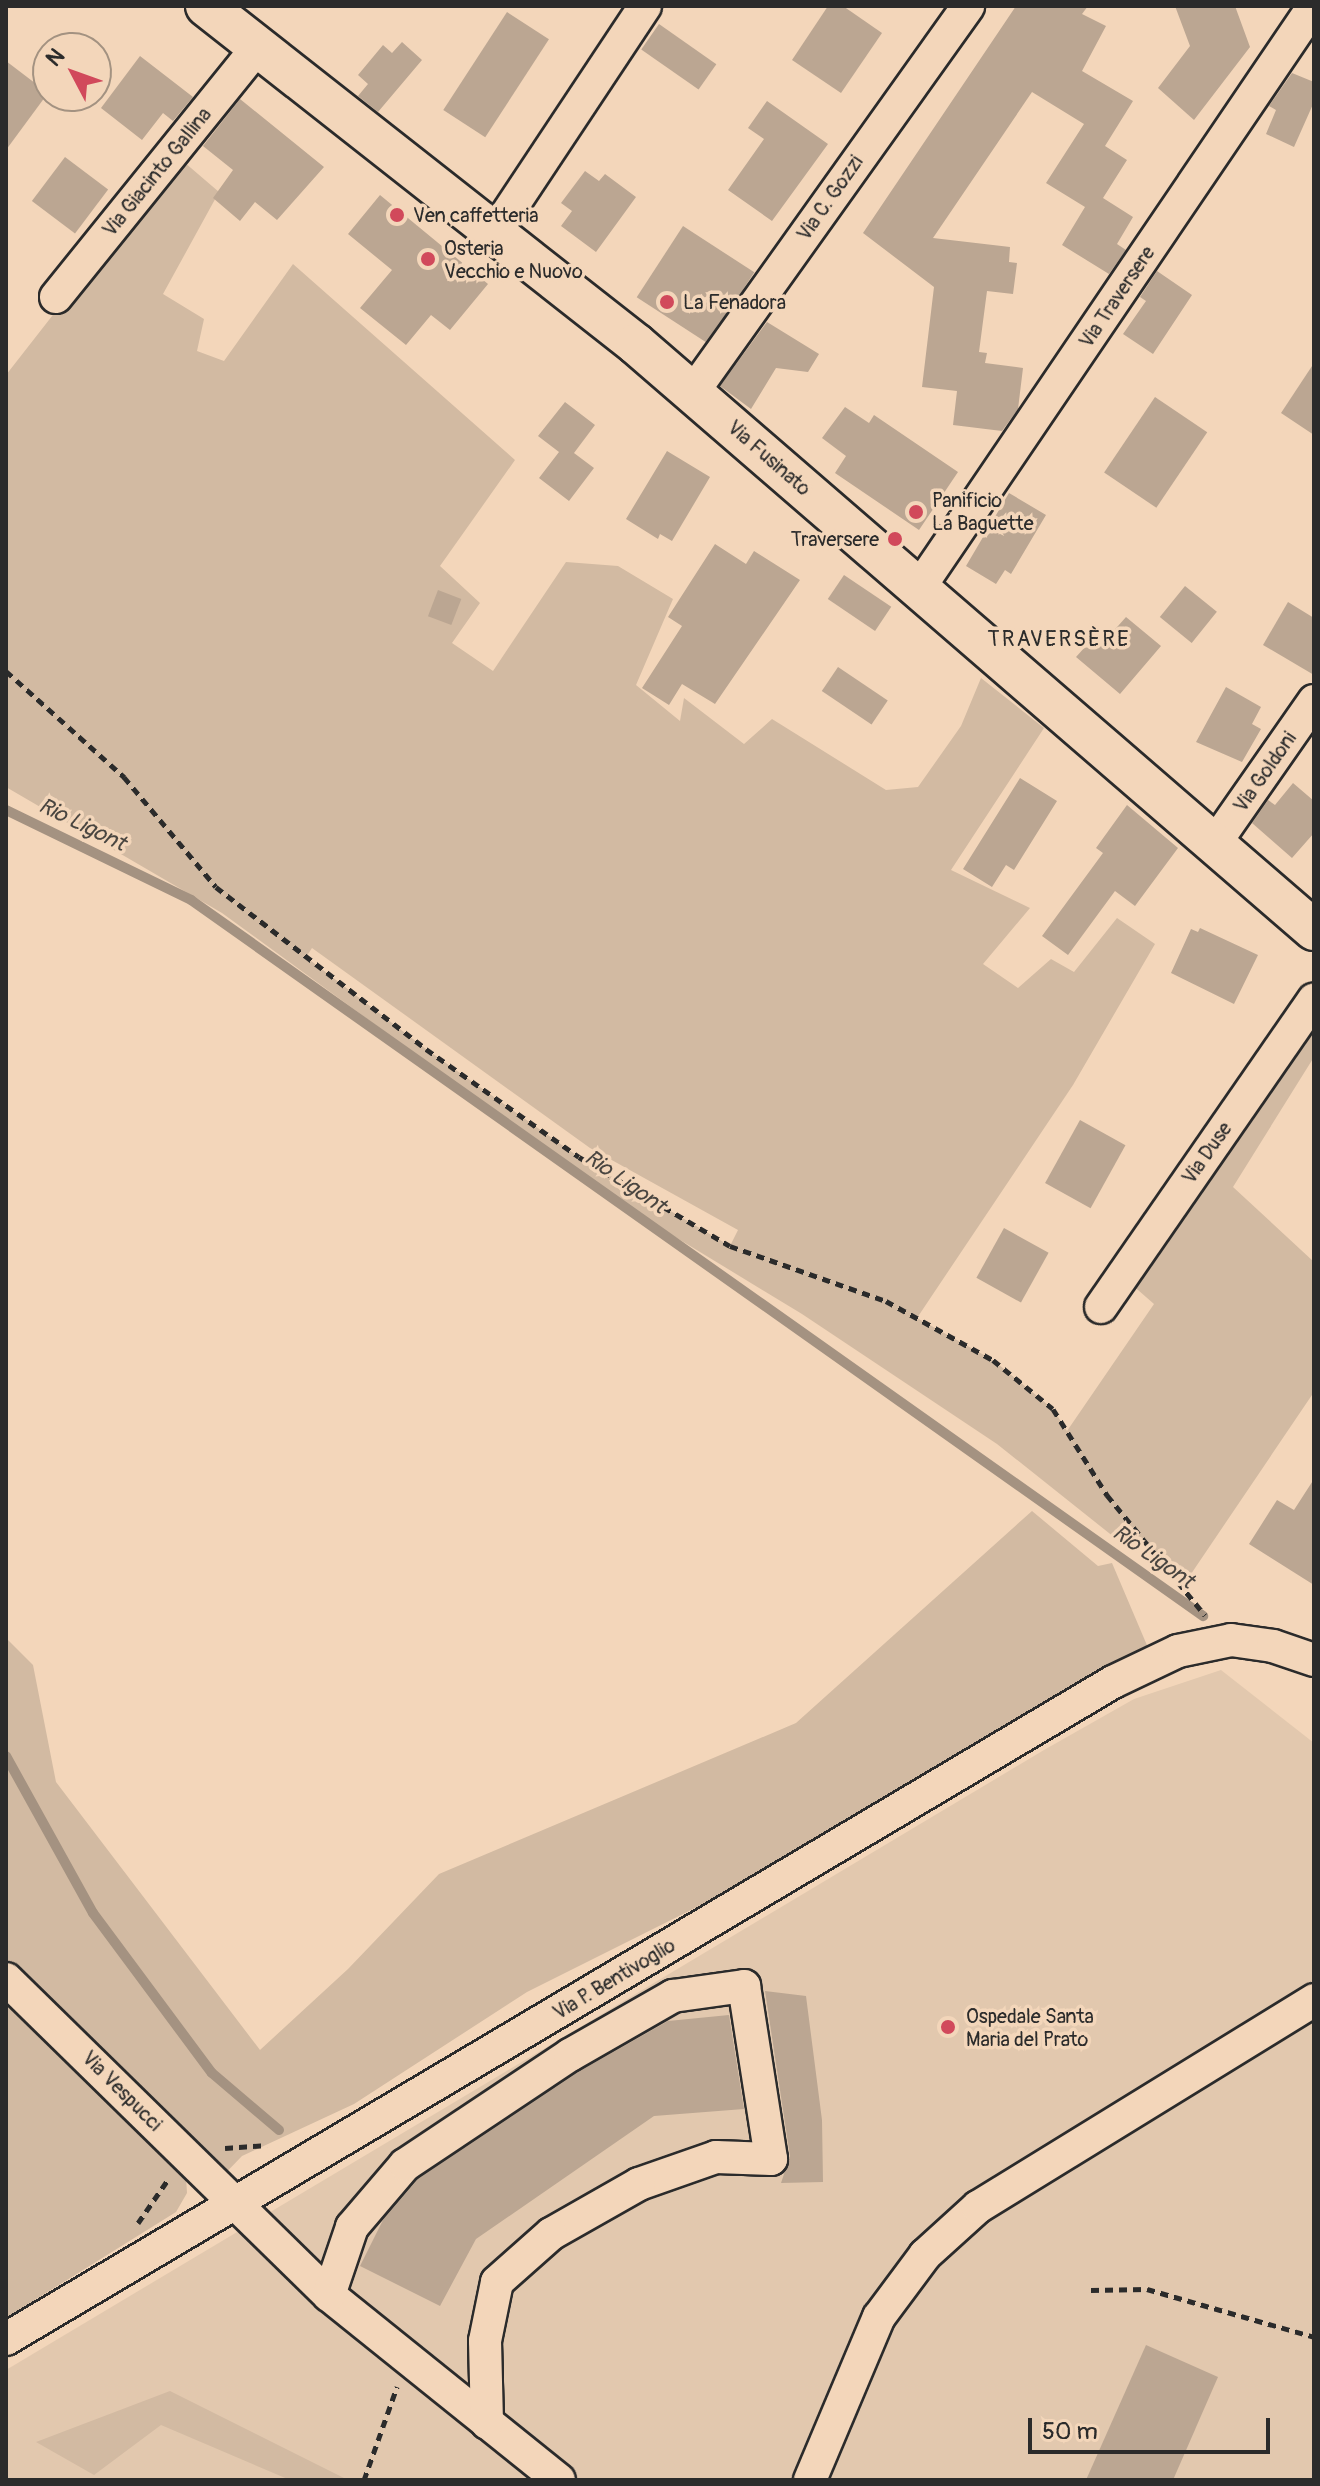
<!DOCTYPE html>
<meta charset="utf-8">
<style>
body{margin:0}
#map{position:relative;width:1320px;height:2486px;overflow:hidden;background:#f3d6ba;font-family:Pangolin,sans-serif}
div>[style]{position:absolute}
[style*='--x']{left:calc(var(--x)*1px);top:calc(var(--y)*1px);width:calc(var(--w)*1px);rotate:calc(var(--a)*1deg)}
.built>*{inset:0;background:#e2c8ae}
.green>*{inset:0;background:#d2baa2}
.stream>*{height:10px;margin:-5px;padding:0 5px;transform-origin:5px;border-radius:5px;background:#a49281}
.building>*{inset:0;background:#bba692;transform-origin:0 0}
.path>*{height:5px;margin-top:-2.5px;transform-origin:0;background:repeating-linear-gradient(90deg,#2b2b2b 0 8px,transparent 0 14px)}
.roads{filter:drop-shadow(2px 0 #2b2b2b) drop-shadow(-2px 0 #2b2b2b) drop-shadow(0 2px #2b2b2b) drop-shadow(0 -2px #2b2b2b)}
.minor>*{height:32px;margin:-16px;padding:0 16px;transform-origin:16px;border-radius:16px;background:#f3d6ba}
.major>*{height:40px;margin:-20px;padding:0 20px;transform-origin:20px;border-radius:20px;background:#f3d6ba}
.dots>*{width:22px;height:22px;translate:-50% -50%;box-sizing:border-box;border:4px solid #f3d6ba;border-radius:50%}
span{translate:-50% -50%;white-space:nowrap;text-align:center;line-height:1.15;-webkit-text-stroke:7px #f3d6ba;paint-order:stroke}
.street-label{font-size:20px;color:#2b2b2b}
.poi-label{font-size:20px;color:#2b2b2b}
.left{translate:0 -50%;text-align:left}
.right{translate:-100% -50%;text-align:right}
.neighbourhood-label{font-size:22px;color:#2b2b2b;letter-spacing:2px}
.water-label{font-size:22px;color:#494540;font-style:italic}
.frame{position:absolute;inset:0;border:8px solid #2b2b2b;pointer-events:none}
.north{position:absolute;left:32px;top:32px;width:80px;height:80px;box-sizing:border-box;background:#f3d6ba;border:2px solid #a39281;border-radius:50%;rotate:311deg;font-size:22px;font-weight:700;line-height:32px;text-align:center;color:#2b2b2b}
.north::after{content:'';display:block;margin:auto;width:28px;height:36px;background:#d1495b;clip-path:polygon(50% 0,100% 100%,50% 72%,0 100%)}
.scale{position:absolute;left:1028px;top:2418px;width:242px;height:36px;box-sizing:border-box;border:4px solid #2b2b2b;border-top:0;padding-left:10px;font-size:24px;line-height:28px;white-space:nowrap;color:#2b2b2b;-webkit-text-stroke:6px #f3d6ba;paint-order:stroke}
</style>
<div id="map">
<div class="built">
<i style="clip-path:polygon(1221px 1670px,1314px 1743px,1314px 2480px,6px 2480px,6px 2370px,1044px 1750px,1134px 1699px)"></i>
</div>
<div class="green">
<i style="clip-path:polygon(evenodd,177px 156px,219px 192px,163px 294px,204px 319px,197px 351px,224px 361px,293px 264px,515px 460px,440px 566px,480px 603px,452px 643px,493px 671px,566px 562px,618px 566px,673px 599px,636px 685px,680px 721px,684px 698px,744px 744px,772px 719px,886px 790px,918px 787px,961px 726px,981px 678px,1044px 728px,951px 870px,1030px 908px,983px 964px,1018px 988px,1051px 959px,1074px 972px,1117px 918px,1155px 944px,1073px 1085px,917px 1318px,993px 1360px,1053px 1409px,1067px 1431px,1154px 1304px,1130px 1283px,1314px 1027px,1314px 1057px,1233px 1187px,1314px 1262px,1314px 1392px,1191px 1574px,1177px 1582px,1141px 1537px,1124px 1545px,997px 1444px,802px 1314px,621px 1204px,222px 913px,6px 787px,6px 375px,177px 156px,312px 948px,590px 1148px,738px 1230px,730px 1246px,579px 1157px,426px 1049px,306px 957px,312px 948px)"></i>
<i style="clip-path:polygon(1032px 1511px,1098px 1566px,1112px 1563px,1149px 1650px,775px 1868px,527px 1992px,354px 2104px,242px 2156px,215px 2184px,186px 2177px,187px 2193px,176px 2212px,6px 2318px,6px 1638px,33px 1665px,56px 1782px,260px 2050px,348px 1969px,439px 1874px,796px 1723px)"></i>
<i style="clip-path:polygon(170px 2391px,348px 2480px,290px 2480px,161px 2425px,94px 2475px,36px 2442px)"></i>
</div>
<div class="stream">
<i style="--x:6;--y:810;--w:206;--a:25.9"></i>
<i style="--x:191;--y:900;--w:1240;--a:35.28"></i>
<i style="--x:6;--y:1756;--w:179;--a:61"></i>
<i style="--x:93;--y:1913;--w:199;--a:53.4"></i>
<i style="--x:212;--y:2073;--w:88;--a:40.4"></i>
</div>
<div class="building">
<i style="clip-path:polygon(828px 6px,843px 6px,882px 33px,841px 93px,792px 60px)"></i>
<i style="clip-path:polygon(1016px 6px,1088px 6px,1082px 14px,1106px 26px,1082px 71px,1133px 101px,1105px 146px,1127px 160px,1103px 198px,1133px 217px,1117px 244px,1126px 250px,1109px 274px,1062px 245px,1085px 207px,1046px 183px,1084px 124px,1032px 92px,933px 238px,1010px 247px,1009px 262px,1017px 263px,1013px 294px,987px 291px,979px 352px,987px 353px,985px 363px,1023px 368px,1018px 409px,1002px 431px,953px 425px,957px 391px,922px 387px,934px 287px,863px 233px)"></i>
<i style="clip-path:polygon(1175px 6px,1235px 6px,1250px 47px,1194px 120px,1158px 88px,1190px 46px)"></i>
<i style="left:507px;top:12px;width:50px;height:117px;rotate:33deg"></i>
<i style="left:659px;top:24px;width:70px;height:31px;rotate:35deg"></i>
<i style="clip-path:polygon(402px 42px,422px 60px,378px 112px,358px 96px,368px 84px,358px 75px,383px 45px,392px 53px)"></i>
<i style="clip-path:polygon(140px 56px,193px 97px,173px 121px,163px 113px,142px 140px,101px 108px)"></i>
<i style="clip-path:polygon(6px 61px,48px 93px,6px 150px)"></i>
<i style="clip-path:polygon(1292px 73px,1314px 82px,1314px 102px,1294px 147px,1266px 134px,1276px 110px,1269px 106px)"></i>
<i style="clip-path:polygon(240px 99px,324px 167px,277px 220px,255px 202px,240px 221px,213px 198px,233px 170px,203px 146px)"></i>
<i style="clip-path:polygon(767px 101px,828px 144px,772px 221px,728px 190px,764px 139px,748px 128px)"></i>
<i style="left:65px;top:157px;width:54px;height:55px;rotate:37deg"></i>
<i style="clip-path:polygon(585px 171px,599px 181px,605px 174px,636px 197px,596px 252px,561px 226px,572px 211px,561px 203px)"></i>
<i style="clip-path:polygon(380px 195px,488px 284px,450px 330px,431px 315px,406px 345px,360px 308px,392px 270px,348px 234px)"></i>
<i style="left:683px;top:226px;width:85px;height:85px;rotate:33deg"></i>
<i style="clip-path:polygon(1157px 271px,1192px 295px,1153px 354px,1123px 334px,1146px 301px,1140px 297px)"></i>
<i style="clip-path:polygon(767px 322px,819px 354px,808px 372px,776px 368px,751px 409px,720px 386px)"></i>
<i style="clip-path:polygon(1314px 363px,1314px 435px,1281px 413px)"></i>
<i style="left:1155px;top:397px;width:63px;height:91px;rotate:34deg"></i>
<i style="clip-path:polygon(565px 402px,595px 425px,574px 453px,594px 468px,569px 501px,539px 478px,559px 452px,538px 436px)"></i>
<i style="clip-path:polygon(845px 407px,869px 423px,874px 415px,958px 472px,919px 530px,835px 473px,846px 456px,822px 438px)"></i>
<i style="clip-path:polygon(667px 451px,710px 477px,672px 541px,660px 534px,658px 539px,626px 519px)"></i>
<i style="clip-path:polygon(1009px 493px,1046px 515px,1011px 574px,1005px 570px,996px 584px,966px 566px)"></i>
<i style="clip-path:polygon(715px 544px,746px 564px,754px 551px,800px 580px,715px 704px,682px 684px,669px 705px,642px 688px,682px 626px,668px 617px)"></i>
<i style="left:844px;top:575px;width:57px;height:29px;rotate:34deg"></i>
<i style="left:1185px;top:586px;width:41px;height:40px;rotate:39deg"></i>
<i style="left:438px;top:590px;width:25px;height:28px;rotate:21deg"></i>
<i style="clip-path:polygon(1288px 602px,1314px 618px,1314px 675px,1263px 645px)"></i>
<i style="clip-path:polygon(1126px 617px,1161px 646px,1120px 694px,1076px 657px,1094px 637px,1102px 644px)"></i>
<i style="left:838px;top:667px;width:60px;height:29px;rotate:34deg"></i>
<i style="clip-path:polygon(1226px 687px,1261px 707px,1252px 724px,1261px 729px,1242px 762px,1196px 742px)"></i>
<i style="clip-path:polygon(1020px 778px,1057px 801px,1014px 870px,1006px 865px,992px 887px,963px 869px)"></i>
<i style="clip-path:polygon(1293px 783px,1314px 801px,1314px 833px,1292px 858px,1252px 823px,1268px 800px,1275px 805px)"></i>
<i style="clip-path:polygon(1127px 805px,1178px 848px,1135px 906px,1115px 891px,1068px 955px,1042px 936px,1103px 853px,1096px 848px)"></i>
<i style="clip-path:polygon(1200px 928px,1258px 955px,1234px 1004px,1171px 973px,1191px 929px,1198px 932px)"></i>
<i style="left:1080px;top:1120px;width:52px;height:72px;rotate:29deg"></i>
<i style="left:1004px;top:1228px;width:51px;height:57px;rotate:29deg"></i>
<i style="clip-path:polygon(1314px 1479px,1314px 1585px,1249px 1544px,1277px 1500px,1294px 1510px)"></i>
<i style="clip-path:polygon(765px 1991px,806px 1996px,822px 2120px,823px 2182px,781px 2183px,790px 2156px)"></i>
<i style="clip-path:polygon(729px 2015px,744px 2109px,654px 2116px,476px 2239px,440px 2306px,360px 2266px,383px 2220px,418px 2179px,580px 2071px,668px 2021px)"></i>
<i style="clip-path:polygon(1146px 2345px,1218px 2377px,1173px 2480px,1086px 2480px)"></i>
</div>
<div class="path">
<i style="--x:6;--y:671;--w:159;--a:41.9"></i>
<i style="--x:124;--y:777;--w:143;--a:50.1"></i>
<i style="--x:216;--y:887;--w:265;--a:37.6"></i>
<i style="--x:426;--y:1049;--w:187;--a:35.2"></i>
<i style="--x:579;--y:1157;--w:175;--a:30.5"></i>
<i style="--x:730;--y:1246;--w:165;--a:19.4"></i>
<i style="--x:886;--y:1301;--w:122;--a:28.9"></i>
<i style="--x:993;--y:1360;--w:77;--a:39.2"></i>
<i style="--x:1053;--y:1409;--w:102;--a:57.9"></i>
<i style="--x:1107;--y:1495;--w:155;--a:50.8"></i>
<i style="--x:225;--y:2148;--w:42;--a:-4.1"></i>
<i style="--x:138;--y:2223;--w:55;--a:-55.4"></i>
<i style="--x:1091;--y:2290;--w:56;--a:-1"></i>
<i style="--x:1147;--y:2289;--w:174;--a:16"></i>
<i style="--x:364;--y:2480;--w:99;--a:-70.5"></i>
</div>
<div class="roads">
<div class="minor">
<i style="--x:495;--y:232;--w:271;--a:-56.4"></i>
<i style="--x:56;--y:297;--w:320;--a:-51.1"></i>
<i style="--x:693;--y:392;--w:474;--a:-54.5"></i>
<i style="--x:919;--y:588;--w:703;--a:-55.84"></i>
<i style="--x:1215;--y:843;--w:173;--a:-55.1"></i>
<i style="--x:1101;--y:1307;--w:374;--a:-55.3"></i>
<i style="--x:6;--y:1979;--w:452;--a:44.4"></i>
<i style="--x:329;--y:2295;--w:295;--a:38.8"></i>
<i style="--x:329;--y:2295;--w:72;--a:-71.3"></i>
<i style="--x:352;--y:2227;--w:82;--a:-49.5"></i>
<i style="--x:405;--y:2165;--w:198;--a:-33.7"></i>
<i style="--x:570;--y:2055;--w:119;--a:-29.8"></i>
<i style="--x:673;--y:1996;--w:72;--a:-8"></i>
<i style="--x:744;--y:1986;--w:175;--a:81.1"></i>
<i style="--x:771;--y:2159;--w:55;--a:-177.9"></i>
<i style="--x:716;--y:2157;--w:82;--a:160.7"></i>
<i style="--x:639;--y:2184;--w:101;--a:150.4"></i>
<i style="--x:551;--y:2234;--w:72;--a:138.4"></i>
<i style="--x:497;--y:2282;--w:60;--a:101.5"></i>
<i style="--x:485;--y:2341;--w:82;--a:88.6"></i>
<i style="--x:6;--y:2339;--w:1287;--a:-30.69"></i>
<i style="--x:1113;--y:1682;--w:72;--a:-25.5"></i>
<i style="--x:1178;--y:1651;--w:54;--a:-11.7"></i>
<i style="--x:1231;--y:1640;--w:42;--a:8.1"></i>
<i style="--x:1273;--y:1646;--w:43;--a:18.9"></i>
<i style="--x:810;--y:2480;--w:177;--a:-67.1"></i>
<i style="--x:879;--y:2317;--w:77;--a:-53.4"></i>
<i style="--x:925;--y:2255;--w:72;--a:-42.2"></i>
<i style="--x:978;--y:2207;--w:395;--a:-31.6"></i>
</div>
<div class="major">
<i style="--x:206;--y:6;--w:547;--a:38.17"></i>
<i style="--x:636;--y:344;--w:896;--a:40.84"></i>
</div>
</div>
<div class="dots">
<i style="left:397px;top:215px;background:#d1495b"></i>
<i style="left:428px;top:259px;background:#d1495b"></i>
<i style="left:667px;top:302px;background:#d1495b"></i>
<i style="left:916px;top:512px;background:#d1495b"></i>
<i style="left:895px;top:539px;background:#d1495b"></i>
<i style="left:948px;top:2027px;background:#d1495b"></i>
</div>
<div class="street-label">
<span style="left:157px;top:172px;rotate:-51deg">Via Giacinto Gallina</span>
<span style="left:830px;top:198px;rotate:-55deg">Via C. Gozzi</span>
<span style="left:1117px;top:297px;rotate:-56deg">Via Traversere</span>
<span style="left:769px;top:458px;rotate:41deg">Via Fusinato</span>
<span style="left:1265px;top:772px;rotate:-55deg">Via Goldoni</span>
<span style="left:1207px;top:1153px;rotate:-55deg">Via Duse</span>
<span style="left:614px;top:1979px;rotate:-31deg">Via P. Bentivoglio</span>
<span style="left:122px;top:2091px;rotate:45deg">Via Vespucci</span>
</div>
<div class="poi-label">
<span class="left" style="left:413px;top:215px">Ven caffetteria</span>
<span class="left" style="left:444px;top:260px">Osteria<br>Vecchio e Nuovo</span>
<span class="left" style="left:683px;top:302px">La Fenadora</span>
<span class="left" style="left:932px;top:512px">Panificio<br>La Baguette</span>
<span class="right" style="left:879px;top:539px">Traversere</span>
<span class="left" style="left:966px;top:2028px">Ospedale Santa<br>Maria del Prato</span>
</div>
<div class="neighbourhood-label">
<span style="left:1059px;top:640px">TRAVERSÈRE</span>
</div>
<div class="water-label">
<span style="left:82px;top:825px;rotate:26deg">Rio Ligont</span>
<span style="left:625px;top:1182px;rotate:35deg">Rio Ligont</span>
<span style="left:1153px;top:1557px;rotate:35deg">Rio Ligont</span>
</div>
<div class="frame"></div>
<div class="north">N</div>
<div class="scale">50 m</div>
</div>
